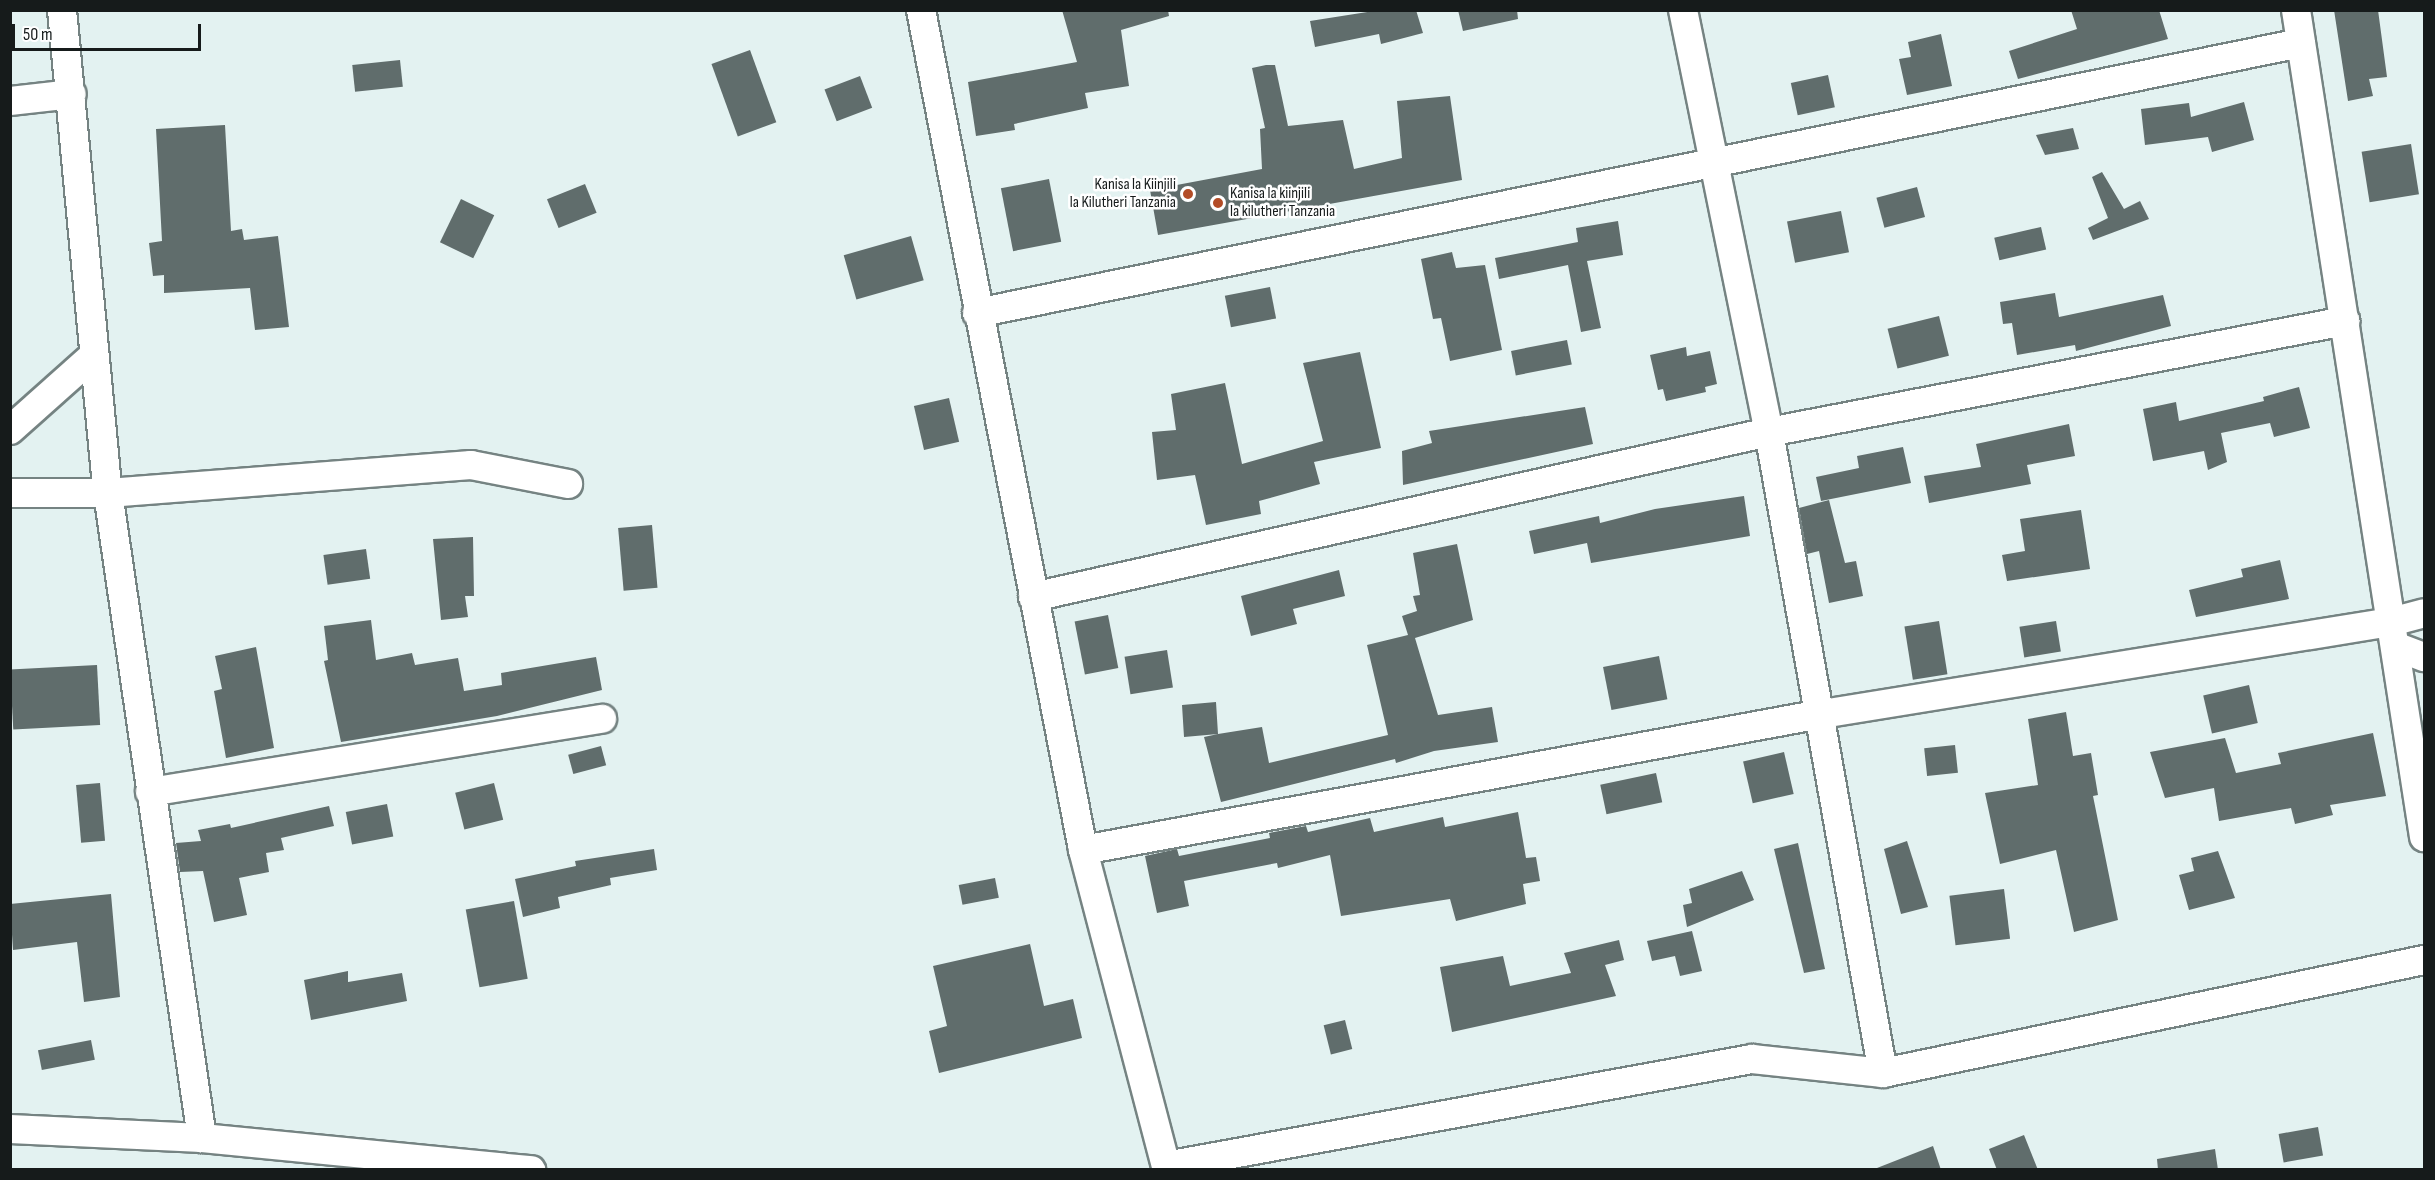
<!DOCTYPE html>
<style>
body{margin:0}
#map{position:relative;width:2435px;height:1180px;overflow:hidden;background:#e3f2f1;font-family:"Sofia Sans Condensed",sans-serif}
div>[style]{position:absolute}
[style*='--x']{left:calc(var(--x)*1px);top:calc(var(--y)*1px);width:calc(var(--w)*1px);rotate:calc(var(--a)*1deg)}
.building>*{inset:0;background:#606d6c;transform-origin:0 0}
.roads{filter:drop-shadow(2px 0 #758382) drop-shadow(-2px 0 #758382) drop-shadow(0 2px #758382) drop-shadow(0 -2px #758382)}
.minor>*{height:28px;margin:-14px;padding:0 14px;transform-origin:14px;border-radius:14px;background:#fff}
.dots>*{width:16px;height:16px;translate:-50% -50%;box-sizing:border-box;border:3px solid #fff;border-radius:50%}
span{translate:-50% -50%;white-space:nowrap;text-align:center;line-height:1.15;-webkit-text-stroke:5px #fff;paint-order:stroke}
.poi-label{font-size:16px;color:#161b1b}
.right{translate:-100% -50%;text-align:right}
.left{translate:0 -50%;text-align:left}
.frame{position:absolute;inset:0;border:12px solid #161b1b;pointer-events:none}
.scale{position:absolute;left:12px;top:24px;width:189px;height:27px;box-sizing:border-box;border:3px solid #161b1b;border-top:0;padding-left:8px;font-size:18px;line-height:21px;white-space:nowrap;color:#161b1b;-webkit-text-stroke:4px #fff;paint-order:stroke}
</style>
<div id="map">
<div class="building">
<i style="clip-path:polygon(1062px 10px,1168px 10px,1169px 16px,1121px 30px,1129px 86px,1085px 93px,1088px 108px,1014px 124px,1015px 130px,976px 136px,968px 82px,1077px 62px)"></i>
<i style="clip-path:polygon(1380px 10px,1416px 10px,1423px 33px,1381px 44px,1379px 34px,1315px 47px,1310px 21px)"></i>
<i style="clip-path:polygon(1458px 10px,1517px 10px,1518px 19px,1463px 31px)"></i>
<i style="clip-path:polygon(2071px 10px,2159px 10px,2168px 39px,2018px 79px,2009px 51px,2077px 29px)"></i>
<i style="clip-path:polygon(2334px 10px,2378px 10px,2387px 77px,2369px 79px,2373px 96px,2348px 101px)"></i>
<i style="clip-path:polygon(1941px 34px,1952px 86px,1907px 95px,1899px 59px,1911px 57px,1908px 42px)"></i>
<i style="left:750px;top:50px;width:77px;height:41px;rotate:70deg"></i>
<i style="left:400px;top:60px;width:27px;height:48px;rotate:84deg"></i>
<i style="clip-path:polygon(1266px 65px,1275px 65px,1288px 126px,1343px 120px,1354px 169px,1402px 158px,1397px 101px,1450px 96px,1462px 180px,1158px 235px,1150px 190px,1262px 169px,1260px 129px,1265px 128px,1252px 68px)"></i>
<i style="left:1828px;top:75px;width:33px;height:38px;rotate:78deg"></i>
<i style="left:860px;top:76px;width:34px;height:38px;rotate:69deg"></i>
<i style="clip-path:polygon(2244px 102px,2254px 140px,2212px 152px,2208px 137px,2145px 145px,2141px 109px,2189px 103px,2191px 117px)"></i>
<i style="clip-path:polygon(225px 125px,231px 231px,242px 229px,244px 240px,278px 236px,289px 327px,255px 330px,250px 288px,164px 293px,164px 275px,153px 276px,149px 243px,162px 241px,156px 129px)"></i>
<i style="clip-path:polygon(2073px 128px,2079px 149px,2045px 155px,2036px 135px)"></i>
<i style="left:2411px;top:144px;width:51px;height:50px;rotate:81deg"></i>
<i style="clip-path:polygon(2102px 172px,2124px 209px,2140px 201px,2149px 219px,2093px 240px,2088px 228px,2108px 218px,2092px 177px)"></i>
<i style="left:1049px;top:179px;width:64px;height:49px;rotate:79deg"></i>
<i style="left:585px;top:184px;width:31px;height:41px;rotate:68deg"></i>
<i style="left:1917px;top:187px;width:31px;height:42px;rotate:75deg"></i>
<i style="left:461px;top:199px;width:37px;height:48px;rotate:26deg"></i>
<i style="left:1841px;top:211px;width:42px;height:55px;rotate:79deg"></i>
<i style="clip-path:polygon(1618px 221px,1623px 255px,1587px 261px,1601px 328px,1581px 332px,1568px 265px,1499px 279px,1495px 258px,1578px 242px,1576px 228px)"></i>
<i style="left:2041px;top:227px;width:23px;height:48px;rotate:77deg"></i>
<i style="left:911px;top:236px;width:46px;height:70px;rotate:74deg"></i>
<i style="clip-path:polygon(1452px 252px,1456px 268px,1485px 265px,1502px 350px,1450px 361px,1441px 318px,1433px 319px,1421px 259px)"></i>
<i style="left:1270px;top:287px;width:32px;height:46px;rotate:79deg"></i>
<i style="clip-path:polygon(2055px 293px,2059px 317px,2163px 295px,2171px 326px,2076px 351px,2075px 345px,2017px 355px,2012px 323px,2003px 324px,2000px 302px)"></i>
<i style="left:1939px;top:316px;width:41px;height:53px;rotate:76deg"></i>
<i style="left:1567px;top:340px;width:25px;height:57px;rotate:79deg"></i>
<i style="clip-path:polygon(1686px 347px,1687px 356px,1710px 351px,1717px 384px,1705px 387px,1706px 392px,1666px 401px,1663px 389px,1658px 390px,1650px 355px)"></i>
<i style="clip-path:polygon(1360px 352px,1381px 448px,1314px 462px,1320px 484px,1259px 501px,1261px 514px,1206px 525px,1195px 475px,1157px 480px,1152px 432px,1176px 430px,1171px 394px,1225px 383px,1242px 464px,1323px 441px,1303px 363px)"></i>
<i style="clip-path:polygon(2299px 387px,2310px 428px,2274px 437px,2270px 423px,2221px 433px,2227px 462px,2208px 470px,2204px 451px,2153px 461px,2143px 409px,2176px 402px,2179px 421px,2264px 401px,2263px 397px)"></i>
<i style="left:949px;top:398px;width:45px;height:36px;rotate:77deg"></i>
<i style="clip-path:polygon(1585px 407px,1593px 444px,1403px 485px,1402px 451px,1432px 443px,1429px 431px)"></i>
<i style="clip-path:polygon(2069px 424px,2075px 456px,2027px 465px,2031px 484px,1929px 503px,1924px 476px,1981px 467px,1976px 444px)"></i>
<i style="clip-path:polygon(1903px 447px,1911px 483px,1821px 501px,1816px 477px,1859px 468px,1857px 456px)"></i>
<i style="clip-path:polygon(1744px 496px,1750px 536px,1591px 563px,1587px 543px,1534px 554px,1529px 531px,1599px 516px,1600px 523px,1655px 509px)"></i>
<i style="clip-path:polygon(1829px 500px,1845px 563px,1856px 561px,1863px 596px,1829px 603px,1819px 551px,1807px 554px,1799px 508px)"></i>
<i style="clip-path:polygon(2081px 510px,2090px 569px,2007px 581px,2002px 555px,2025px 551px,2020px 519px)"></i>
<i style="left:652px;top:525px;width:63px;height:34px;rotate:85deg"></i>
<i style="clip-path:polygon(473px 537px,474px 596px,465px 596px,468px 617px,441px 620px,433px 539px)"></i>
<i style="clip-path:polygon(1457px 544px,1473px 620px,1415px 638px,1438px 715px,1492px 707px,1498px 742px,1434px 751px,1396px 763px,1395px 759px,1221px 802px,1204px 737px,1218px 734px,1184px 737px,1182px 705px,1216px 702px,1218px 734px,1262px 727px,1269px 763px,1388px 735px,1367px 645px,1408px 635px,1402px 616px,1417px 611px,1413px 596px,1420px 595px,1413px 553px)"></i>
<i style="left:366px;top:549px;width:30px;height:43px;rotate:82deg"></i>
<i style="clip-path:polygon(2280px 560px,2289px 599px,2196px 617px,2189px 590px,2243px 577px,2241px 569px)"></i>
<i style="clip-path:polygon(1339px 570px,1345px 596px,1293px 609px,1297px 624px,1251px 636px,1241px 596px)"></i>
<i style="left:1108px;top:615px;width:54px;height:34px;rotate:79deg"></i>
<i style="clip-path:polygon(371px 620px,376px 660px,412px 653px,415px 665px,458px 658px,464px 691px,502px 685px,501px 673px,596px 657px,602px 690px,497px 716px,341px 742px,324px 661px,328px 660px,324px 626px)"></i>
<i style="left:1939px;top:621px;width:54px;height:35px;rotate:81deg"></i>
<i style="left:2056px;top:621px;width:31px;height:37px;rotate:81deg"></i>
<i style="clip-path:polygon(256px 647px,274px 748px,226px 758px,214px 691px,222px 689px,215px 656px)"></i>
<i style="left:1167px;top:650px;width:38px;height:43px;rotate:81deg"></i>
<i style="left:1659px;top:656px;width:44px;height:57px;rotate:79deg"></i>
<i style="left:97px;top:665px;width:60px;height:87px;rotate:87deg"></i>
<i style="left:2249px;top:685px;width:39px;height:47px;rotate:77deg"></i>
<i style="clip-path:polygon(2066px 712px,2073px 756px,2091px 753px,2098px 795px,2093px 796px,2118px 920px,2074px 932px,2056px 850px,2000px 864px,1985px 793px,2038px 785px,2028px 719px)"></i>
<i style="clip-path:polygon(2373px 733px,2386px 796px,2330px 805px,2333px 815px,2295px 824px,2291px 808px,2219px 821px,2214px 788px,2165px 798px,2150px 752px,2225px 738px,2236px 773px,2281px 764px,2278px 753px)"></i>
<i style="left:1955px;top:745px;width:28px;height:31px;rotate:84deg"></i>
<i style="left:601px;top:746px;width:20px;height:34px;rotate:75deg"></i>
<i style="left:1784px;top:752px;width:43px;height:42px;rotate:77deg"></i>
<i style="left:1656px;top:773px;width:30px;height:57px;rotate:78deg"></i>
<i style="left:100px;top:783px;width:58px;height:24px;rotate:85deg"></i>
<i style="left:494px;top:783px;width:38px;height:40px;rotate:76deg"></i>
<i style="left:387px;top:804px;width:33px;height:42px;rotate:79deg"></i>
<i style="clip-path:polygon(329px 806px,334px 826px,281px 838px,284px 850px,266px 853px,269px 872px,239px 878px,247px 915px,214px 922px,203px 871px,180px 872px,176px 843px,201px 841px,198px 830px,230px 824px,231px 828px)"></i>
<i style="clip-path:polygon(1518px 812px,1526px 858px,1536px 857px,1540px 881px,1523px 884px,1526px 904px,1456px 921px,1450px 899px,1341px 916px,1330px 855px,1278px 868px,1277px 863px,1184px 881px,1189px 906px,1157px 913px,1145px 856px,1177px 849px,1179px 856px,1270px 838px,1269px 833px,1306px 826px,1308px 832px,1370px 818px,1374px 832px,1443px 817px,1445px 827px)"></i>
<i style="clip-path:polygon(1907px 841px,1928px 907px,1901px 914px,1884px 849px)"></i>
<i style="clip-path:polygon(1798px 843px,1825px 969px,1804px 973px,1774px 849px)"></i>
<i style="clip-path:polygon(654px 849px,657px 870px,610px 878px,611px 885px,558px 897px,560px 908px,523px 917px,515px 879px,576px 866px,575px 861px)"></i>
<i style="clip-path:polygon(2218px 851px,2235px 898px,2189px 910px,2179px 875px,2194px 871px,2191px 858px)"></i>
<i style="clip-path:polygon(1742px 871px,1754px 900px,1687px 927px,1683px 905px,1692px 903px,1689px 889px)"></i>
<i style="left:995px;top:878px;width:20px;height:37px;rotate:79deg"></i>
<i style="left:2004px;top:889px;width:50px;height:55px;rotate:83deg"></i>
<i style="clip-path:polygon(111px 894px,120px 997px,84px 1002px,77px 942px,13px 950px,10px 904px)"></i>
<i style="left:514px;top:901px;width:79px;height:49px;rotate:80deg"></i>
<i style="clip-path:polygon(1692px 931px,1702px 971px,1680px 976px,1675px 956px,1652px 961px,1647px 941px)"></i>
<i style="clip-path:polygon(1619px 940px,1624px 960px,1605px 965px,1616px 996px,1452px 1032px,1440px 967px,1503px 956px,1510px 986px,1571px 973px,1564px 953px)"></i>
<i style="clip-path:polygon(1030px 944px,1044px 1006px,1073px 999px,1082px 1038px,939px 1073px,929px 1031px,947px 1026px,933px 966px)"></i>
<i style="clip-path:polygon(348px 971px,348px 982px,402px 973px,407px 1001px,311px 1020px,304px 980px)"></i>
<i style="left:1345px;top:1020px;width:30px;height:22px;rotate:76deg"></i>
<i style="left:91px;top:1040px;width:20px;height:54px;rotate:79deg"></i>
<i style="left:2318px;top:1127px;width:29px;height:40px;rotate:80deg"></i>
<i style="clip-path:polygon(2024px 1135px,2038px 1170px,1997px 1170px,1989px 1149px)"></i>
<i style="clip-path:polygon(1933px 1146px,1941px 1170px,1877px 1170px,1877px 1168px)"></i>
<i style="clip-path:polygon(2215px 1149px,2218px 1170px,2158px 1170px,2157px 1159px)"></i>
</div>
<div class="roads">
<div class="minor">
<i style="--x:62;--y:10;--w:485;--a:84.6"></i>
<i style="--x:108;--y:493;--w:652;--a:81.71"></i>
<i style="--x:921;--y:10;--w:855;--a:79.08"></i>
<i style="--x:1083;--y:850;--w:327;--a:75.3"></i>
<i style="--x:1166;--y:1166;--w:596;--a:-10.35"></i>
<i style="--x:1752;--y:1059;--w:132;--a:6.1"></i>
<i style="--x:1883;--y:1073;--w:553;--a:-11.8"></i>
<i style="--x:1683;--y:10;--w:431;--a:78.5"></i>
<i style="--x:1769;--y:432;--w:651;--a:79.92"></i>
<i style="--x:2296;--y:10;--w:837;--a:81.2"></i>
<i style="--x:10;--y:101;--w:62;--a:-6.4"></i>
<i style="--x:977;--y:313;--w:1351;--a:-11.53"></i>
<i style="--x:10;--y:430;--w:110;--a:-41.7"></i>
<i style="--x:10;--y:493;--w:98;--a:0"></i>
<i style="--x:108;--y:493;--w:364;--a:-4.4"></i>
<i style="--x:471;--y:465;--w:99;--a:11.1"></i>
<i style="--x:1033;--y:597;--w:754;--a:-12.64"></i>
<i style="--x:1769;--y:432;--w:587;--a:-10.91"></i>
<i style="--x:2395;--y:646;--w:31;--a:21"></i>
<i style="--x:150;--y:792;--w:458;--a:-9.2"></i>
<i style="--x:1083;--y:850;--w:745;--a:-10.44"></i>
<i style="--x:1816;--y:715;--w:582;--a:-9.19"></i>
<i style="--x:2391;--y:622;--w:34;--a:-15"></i>
<i style="--x:10;--y:1129;--w:192;--a:2.7"></i>
<i style="--x:202;--y:1138;--w:331;--a:5.6"></i>
</div>
</div>
<div class="dots">
<i style="left:1188px;top:194px;background:#b34c26"></i>
<i style="left:1218px;top:203px;background:#b34c26"></i>
</div>
<div class="poi-label">
<span class="right" style="left:1176px;top:194px">Kanisa la Kiinjili<br>la Kilutheri Tanzania</span>
<span class="left" style="left:1230px;top:203px">Kanisa la kiinjili<br>la kilutheri Tanzania</span>
</div>
<div class="frame"></div>
<div class="scale">50 m</div>
</div>
